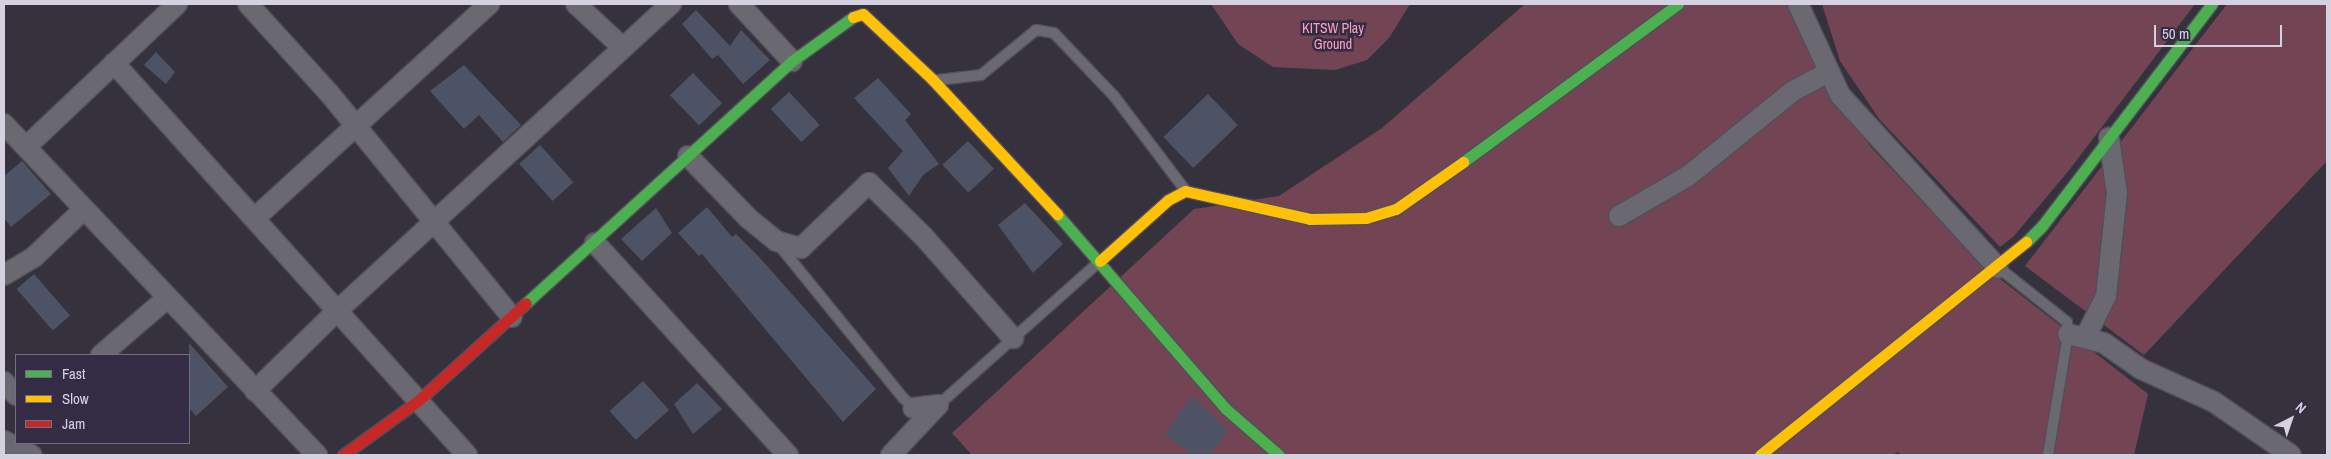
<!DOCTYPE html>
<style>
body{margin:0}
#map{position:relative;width:2331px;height:459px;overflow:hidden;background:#35323e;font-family:"Archivo Narrow",sans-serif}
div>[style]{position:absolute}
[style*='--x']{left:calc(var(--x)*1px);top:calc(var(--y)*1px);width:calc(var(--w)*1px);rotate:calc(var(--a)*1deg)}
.green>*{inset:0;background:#734554}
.building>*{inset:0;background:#4e5265;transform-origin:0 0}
.roads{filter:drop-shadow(1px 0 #524e5a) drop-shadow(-1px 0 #524e5a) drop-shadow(0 1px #524e5a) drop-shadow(0 -1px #524e5a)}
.lane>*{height:10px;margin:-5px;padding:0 5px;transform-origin:5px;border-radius:5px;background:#6a6871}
.street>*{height:20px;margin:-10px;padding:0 10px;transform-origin:10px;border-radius:10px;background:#6a6871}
.fast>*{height:11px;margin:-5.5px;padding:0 5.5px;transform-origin:5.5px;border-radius:5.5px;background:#4caf50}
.slow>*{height:11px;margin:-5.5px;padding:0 5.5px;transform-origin:5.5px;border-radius:5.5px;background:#ffc107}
.jam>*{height:11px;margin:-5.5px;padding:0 5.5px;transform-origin:5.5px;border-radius:5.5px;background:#c62828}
span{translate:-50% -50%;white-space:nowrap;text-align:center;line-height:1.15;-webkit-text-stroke:5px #332c44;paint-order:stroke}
.park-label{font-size:14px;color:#fea0bc}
.frame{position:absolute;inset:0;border:5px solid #d5d1e1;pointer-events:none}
.legend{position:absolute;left:15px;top:354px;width:175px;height:90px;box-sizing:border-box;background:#332c44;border:1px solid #746e83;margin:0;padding:6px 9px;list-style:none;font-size:15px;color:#d5d1e1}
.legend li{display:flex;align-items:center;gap:10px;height:25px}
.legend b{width:25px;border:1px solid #746e83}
.north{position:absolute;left:2266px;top:394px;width:50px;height:50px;-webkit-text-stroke:4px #332c44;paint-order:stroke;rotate:41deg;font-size:14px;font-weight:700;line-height:20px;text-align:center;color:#d5d1e1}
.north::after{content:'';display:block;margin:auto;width:18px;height:22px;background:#d5d1e1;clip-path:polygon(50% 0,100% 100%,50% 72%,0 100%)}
.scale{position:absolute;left:2154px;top:25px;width:128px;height:22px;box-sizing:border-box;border:2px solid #d5d1e1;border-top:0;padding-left:6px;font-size:15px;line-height:18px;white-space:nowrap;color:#d5d1e1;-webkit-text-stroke:4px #332c44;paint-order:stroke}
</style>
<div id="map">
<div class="green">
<i style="clip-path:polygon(1211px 4px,1410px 4px,1389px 38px,1367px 60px,1335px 70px,1273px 67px,1238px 44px)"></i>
<i style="clip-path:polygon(1525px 4px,1789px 4px,1870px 146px,1981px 264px,2148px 394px,2134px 455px,1901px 455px,1898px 452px,1892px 455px,972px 455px,952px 433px,1194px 209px,1279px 196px,1382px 128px)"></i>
<i style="clip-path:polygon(1822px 4px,2195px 4px,2070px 169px,2014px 236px,2000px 247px,1880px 120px,1840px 61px)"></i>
<i style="clip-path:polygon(2227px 4px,2327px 4px,2327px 161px,2144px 355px,2025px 266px)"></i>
</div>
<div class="building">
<i style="clip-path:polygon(696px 10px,730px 46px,741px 30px,770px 60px,743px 84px,718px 55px,712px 59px,682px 24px)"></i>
<i style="clip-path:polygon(156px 52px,175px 72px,166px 84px,144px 65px)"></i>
<i style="clip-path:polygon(464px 65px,521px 125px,503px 142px,479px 115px,464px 129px,430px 91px)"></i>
<i style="left:693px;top:73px;width:42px;height:32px;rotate:46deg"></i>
<i style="clip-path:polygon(878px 78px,911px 114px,905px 120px,939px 164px,923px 175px,909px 196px,888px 168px,903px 151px,854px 98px)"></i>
<i style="left:789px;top:92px;width:45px;height:25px;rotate:47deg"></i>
<i style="left:1208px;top:94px;width:43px;height:62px;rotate:46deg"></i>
<i style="left:968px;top:141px;width:38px;height:35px;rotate:47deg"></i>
<i style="left:540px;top:145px;width:50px;height:28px;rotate:48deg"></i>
<i style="clip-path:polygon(22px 161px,51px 194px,11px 227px,4px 218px,4px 176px)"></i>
<i style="clip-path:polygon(1025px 203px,1063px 244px,1033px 273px,998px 225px)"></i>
<i style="clip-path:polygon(707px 207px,732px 237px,736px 234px,761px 259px,876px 389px,843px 422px,702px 254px,699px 256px,678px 233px)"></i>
<i style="clip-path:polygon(656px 208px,672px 233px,642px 261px,621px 239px)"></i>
<i style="left:34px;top:274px;width:55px;height:23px;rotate:49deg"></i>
<i style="clip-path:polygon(189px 343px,228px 387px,196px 416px,189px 408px)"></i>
<i style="left:643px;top:381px;width:39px;height:45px;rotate:48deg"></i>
<i style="clip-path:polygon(697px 383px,722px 409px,693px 434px,674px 404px)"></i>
<i style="clip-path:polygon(1192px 396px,1228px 431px,1210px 455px,1192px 455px,1165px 434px)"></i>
</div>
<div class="roads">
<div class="lane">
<i style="--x:938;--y:80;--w:43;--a:-6.6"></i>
<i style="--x:981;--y:75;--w:71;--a:-39.3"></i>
<i style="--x:1036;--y:30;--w:18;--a:9"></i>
<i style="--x:1054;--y:33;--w:87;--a:46.4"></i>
<i style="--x:1114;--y:96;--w:118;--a:52.9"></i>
<i style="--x:778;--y:244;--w:198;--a:50.9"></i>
<i style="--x:903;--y:398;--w:17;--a:40"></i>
<i style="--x:1999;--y:268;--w:87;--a:38.5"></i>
<i style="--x:2067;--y:322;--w:12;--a:85"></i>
<i style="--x:2068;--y:334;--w:123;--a:99.4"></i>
<i style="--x:935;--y:408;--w:221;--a:-41.7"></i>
</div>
<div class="street">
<i style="--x:248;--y:4;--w:120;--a:47.7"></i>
<i style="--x:329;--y:93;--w:289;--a:50.8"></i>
<i style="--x:576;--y:4;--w:63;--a:43.1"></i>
<i style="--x:739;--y:4;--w:78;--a:47.1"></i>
<i style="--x:1798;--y:4;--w:100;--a:65.2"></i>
<i style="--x:1840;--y:95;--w:234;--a:47.6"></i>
<i style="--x:114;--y:63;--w:528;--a:48"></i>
<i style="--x:4;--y:124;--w:456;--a:46.6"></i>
<i style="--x:26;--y:147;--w:208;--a:-43.4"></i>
<i style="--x:688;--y:156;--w:86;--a:45.9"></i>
<i style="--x:748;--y:218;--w:36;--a:39"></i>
<i style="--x:776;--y:241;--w:26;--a:16"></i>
<i style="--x:801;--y:248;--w:94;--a:-43.7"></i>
<i style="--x:869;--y:183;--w:77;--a:44.5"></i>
<i style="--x:924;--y:237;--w:135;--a:48.6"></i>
<i style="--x:1619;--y:216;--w:80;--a:-30.1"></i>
<i style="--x:1688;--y:176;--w:135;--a:-39"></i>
<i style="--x:1793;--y:91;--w:40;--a:-28"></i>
<i style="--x:256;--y:217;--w:316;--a:-42.4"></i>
<i style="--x:595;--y:243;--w:287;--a:47.7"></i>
<i style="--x:4;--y:275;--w:35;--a:-31"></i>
<i style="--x:34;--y:257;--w:68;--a:-43.8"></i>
<i style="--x:2068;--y:334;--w:37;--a:14"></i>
<i style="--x:2104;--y:343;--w:45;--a:35.1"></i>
<i style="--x:2141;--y:369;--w:80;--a:24.3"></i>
<i style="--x:2214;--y:402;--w:93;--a:34.5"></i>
<i style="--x:2085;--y:338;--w:47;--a:-63.4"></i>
<i style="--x:2106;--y:296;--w:104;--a:-83.9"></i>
<i style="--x:2117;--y:193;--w:56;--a:-98.3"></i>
<i style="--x:101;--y:355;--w:86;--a:-40.7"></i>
<i style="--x:4;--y:382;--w:18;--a:47"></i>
<i style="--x:255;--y:391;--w:115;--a:-44.3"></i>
<i style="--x:337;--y:311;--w:454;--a:-42.6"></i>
<i style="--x:4;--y:441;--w:31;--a:27"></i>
<i style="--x:891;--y:455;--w:69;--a:-46.8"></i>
<i style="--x:938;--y:405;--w:25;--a:173"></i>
</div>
<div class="fast">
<i style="--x:1463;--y:162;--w:267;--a:-36.3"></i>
<i style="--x:1057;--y:214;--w:258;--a:49.1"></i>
<i style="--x:1226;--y:409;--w:70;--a:41"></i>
<i style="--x:2026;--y:242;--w:23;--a:-45"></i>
<i style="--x:2042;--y:226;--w:280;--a:-52.6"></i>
<i style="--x:526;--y:303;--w:360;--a:-42.3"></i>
<i style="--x:792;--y:61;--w:75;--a:-35.8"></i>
</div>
<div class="slow">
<i style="--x:853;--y:17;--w:10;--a:-17"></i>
<i style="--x:863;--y:14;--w:96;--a:43.3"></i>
<i style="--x:933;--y:80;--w:183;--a:47.2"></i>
<i style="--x:1100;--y:261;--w:91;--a:-41.9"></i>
<i style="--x:1168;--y:200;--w:19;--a:-28"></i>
<i style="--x:1185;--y:191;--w:128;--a:12.6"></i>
<i style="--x:1310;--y:219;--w:56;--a:-1"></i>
<i style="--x:1366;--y:218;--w:31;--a:-17"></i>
<i style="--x:1396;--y:209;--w:82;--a:-35"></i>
<i style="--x:1760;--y:455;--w:341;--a:-38.7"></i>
</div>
<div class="jam">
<i style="--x:343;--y:455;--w:94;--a:-35.9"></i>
<i style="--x:419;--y:400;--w:144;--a:-42.2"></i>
</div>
</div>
<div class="park-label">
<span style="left:1333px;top:36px">KITSW Play<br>Ground</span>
</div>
<div class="frame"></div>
<ul class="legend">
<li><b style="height:6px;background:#4caf50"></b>Fast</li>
<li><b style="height:6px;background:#ffc107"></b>Slow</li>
<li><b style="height:6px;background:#c62828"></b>Jam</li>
</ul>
<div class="north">N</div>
<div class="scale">50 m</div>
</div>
